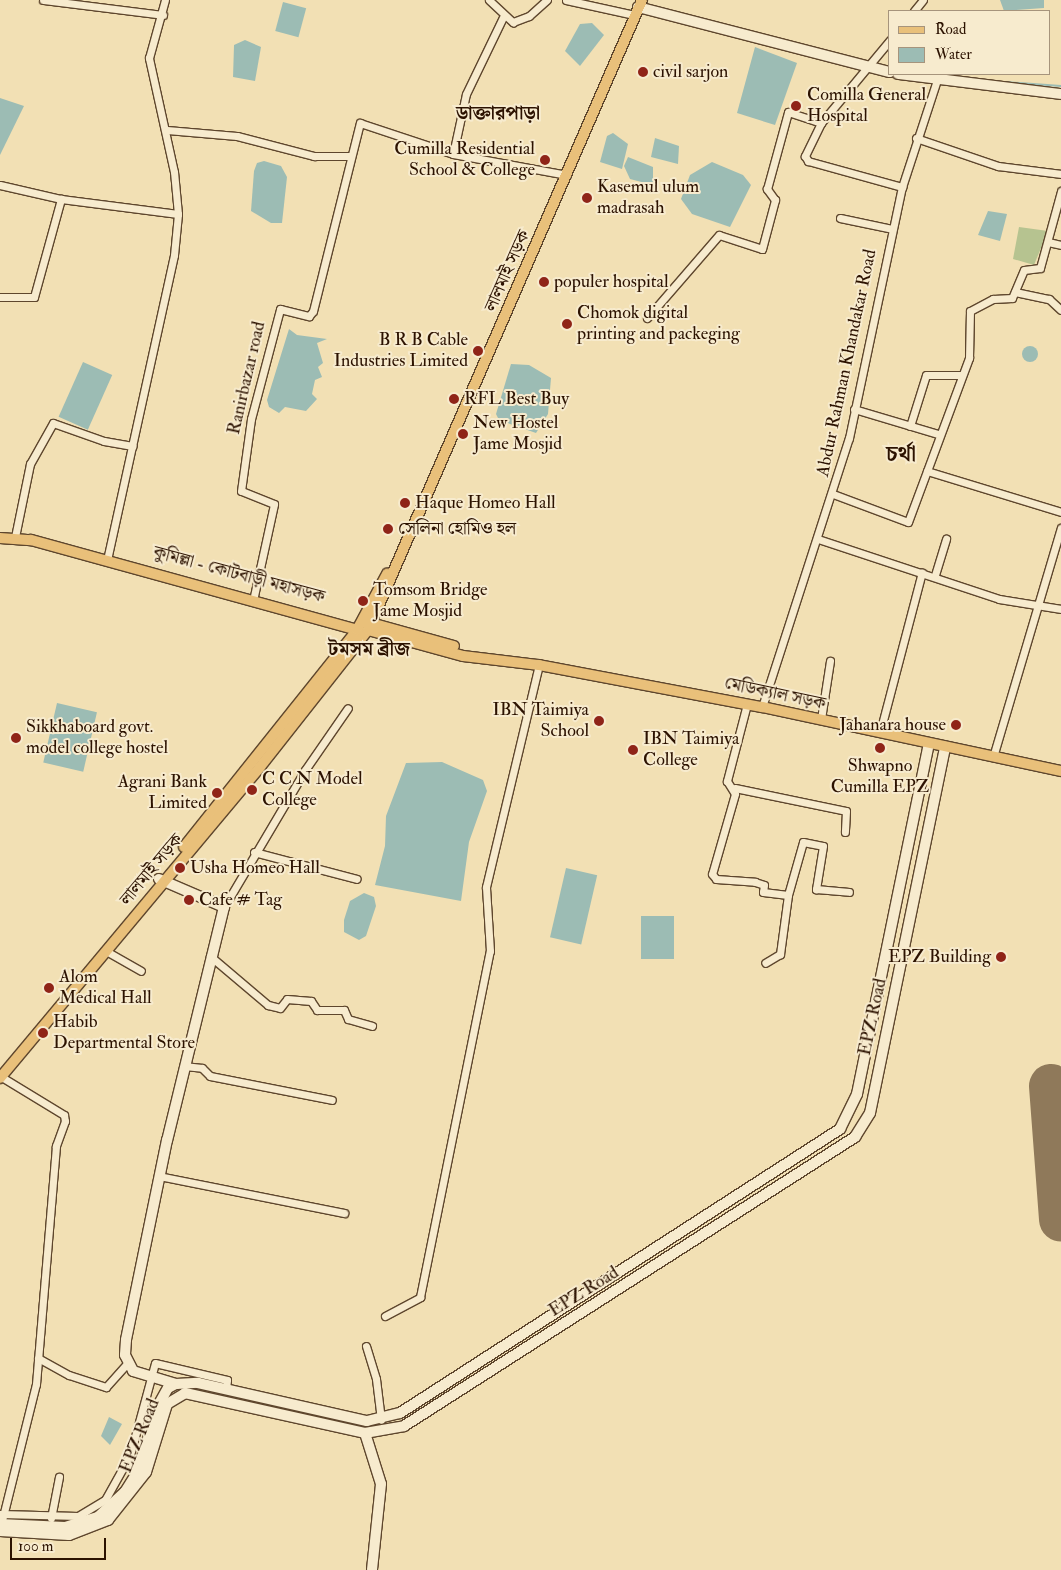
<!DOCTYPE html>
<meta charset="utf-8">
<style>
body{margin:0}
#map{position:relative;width:1061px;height:1570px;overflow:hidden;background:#f2e0b4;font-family:"IM FELL Double Pica","Noto Serif Bengali",serif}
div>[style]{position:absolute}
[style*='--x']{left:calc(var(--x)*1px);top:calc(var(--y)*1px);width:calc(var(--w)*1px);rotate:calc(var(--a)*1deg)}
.green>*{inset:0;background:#b6c390}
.water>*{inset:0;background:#9cbcb4;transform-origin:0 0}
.round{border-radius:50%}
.stream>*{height:2px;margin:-1px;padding:0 1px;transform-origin:1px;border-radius:1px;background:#9cbcb4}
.runway>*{height:44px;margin:-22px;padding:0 22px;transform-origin:22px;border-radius:22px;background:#8f795a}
.roads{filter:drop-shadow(1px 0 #5e462d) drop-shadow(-1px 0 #5e462d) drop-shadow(0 1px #5e462d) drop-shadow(0 -1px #5e462d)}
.street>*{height:7px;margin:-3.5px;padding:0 3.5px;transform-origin:3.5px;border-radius:3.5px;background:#f7ebce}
.secondary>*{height:10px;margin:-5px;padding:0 5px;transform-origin:5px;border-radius:5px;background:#f7ebce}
.primary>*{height:10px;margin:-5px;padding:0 5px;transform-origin:5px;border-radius:5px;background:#e9c07a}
.dots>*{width:14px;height:14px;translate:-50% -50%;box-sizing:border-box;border:2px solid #f7ebce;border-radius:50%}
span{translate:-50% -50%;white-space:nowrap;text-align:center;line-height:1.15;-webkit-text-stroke:4px #f7ebce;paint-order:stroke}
.poi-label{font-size:18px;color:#2c1200}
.left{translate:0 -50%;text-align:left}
.right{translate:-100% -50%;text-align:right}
.street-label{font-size:18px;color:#2c1200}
.neighbourhood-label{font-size:19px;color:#2c1200;font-weight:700}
.district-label{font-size:22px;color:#2c1200;font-weight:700}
.legend{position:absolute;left:888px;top:10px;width:162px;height:65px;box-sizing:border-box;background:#f7ebce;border:1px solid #a6947c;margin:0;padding:6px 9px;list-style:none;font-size:15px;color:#2c1200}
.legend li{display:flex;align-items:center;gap:10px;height:25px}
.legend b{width:25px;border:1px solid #a6947c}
.scale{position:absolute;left:10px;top:1538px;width:96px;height:22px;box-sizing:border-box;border:2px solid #2c1200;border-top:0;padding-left:6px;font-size:15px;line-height:18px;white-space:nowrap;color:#2c1200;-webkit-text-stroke:4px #f7ebce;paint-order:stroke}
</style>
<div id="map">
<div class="green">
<i style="clip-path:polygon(1019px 227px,1048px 231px,1034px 265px,1013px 259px)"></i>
</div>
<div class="water">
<i style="clip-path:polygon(1000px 0,1044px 0,1044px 8px,1004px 11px)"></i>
<i style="left:283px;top:2px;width:24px;height:30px;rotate:15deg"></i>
<i style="clip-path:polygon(592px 23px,604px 35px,580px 66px,565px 51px,580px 24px)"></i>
<i style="clip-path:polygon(245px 40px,261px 47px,255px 81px,233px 77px,234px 45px)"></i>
<i style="clip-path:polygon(755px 47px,797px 63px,775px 125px,737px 113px)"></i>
<i style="clip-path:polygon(0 98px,24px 106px,0 155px)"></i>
<i style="clip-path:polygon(613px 133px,628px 144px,622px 169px,600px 162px,607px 136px)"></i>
<i style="clip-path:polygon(655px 138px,679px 146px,678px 164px,651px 157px)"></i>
<i style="clip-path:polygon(628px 157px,653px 167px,653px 185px,630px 179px,624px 166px)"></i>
<i style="clip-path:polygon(264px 161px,281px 166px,287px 177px,282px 223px,271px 223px,251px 211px,254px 171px,257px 163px)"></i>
<i style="clip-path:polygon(712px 162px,743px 175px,751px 185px,730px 227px,692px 214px,681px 199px,690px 175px)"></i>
<i style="clip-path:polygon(988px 211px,1007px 214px,1000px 241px,978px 235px)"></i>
<i style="clip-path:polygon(289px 329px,297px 335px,327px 339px,317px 343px,323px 363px,318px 367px,322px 377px,315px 380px,312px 394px,317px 399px,306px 411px,285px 407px,279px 413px,269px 407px,267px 400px)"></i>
<i class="round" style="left:1022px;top:346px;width:16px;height:16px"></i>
<i style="left:83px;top:362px;width:32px;height:60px;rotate:24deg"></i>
<i style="clip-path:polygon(511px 364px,529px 365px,551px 378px,548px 414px,536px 433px,499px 420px,496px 414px)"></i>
<i style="left:57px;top:703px;width:41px;height:61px;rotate:13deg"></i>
<i style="clip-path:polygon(442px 762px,483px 780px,487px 791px,469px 842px,461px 901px,375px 885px,385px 846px,386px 816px,406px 763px)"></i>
<i style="left:566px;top:868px;width:32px;height:71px;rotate:13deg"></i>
<i style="clip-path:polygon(364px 893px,374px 897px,376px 906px,366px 936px,359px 940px,344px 932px,344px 920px,350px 901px)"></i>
<i style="left:641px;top:916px;width:33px;height:43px"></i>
<i style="clip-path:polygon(109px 1417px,122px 1424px,110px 1445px,101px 1436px)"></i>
</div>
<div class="stream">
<i style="--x:1006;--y:82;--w:55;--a:4.2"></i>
</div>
<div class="runway">
<i style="--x:1051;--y:1086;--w:134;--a:85.7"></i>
</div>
<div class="roads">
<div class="street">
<i style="--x:43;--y:0;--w:121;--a:7.1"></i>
<i style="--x:489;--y:0;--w:33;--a:43"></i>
<i style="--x:513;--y:22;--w:17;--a:-21"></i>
<i style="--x:529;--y:16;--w:24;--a:-42"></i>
<i style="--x:566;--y:0;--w:70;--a:12.4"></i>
<i style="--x:914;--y:11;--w:14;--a:-51"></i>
<i style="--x:821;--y:123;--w:37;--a:116"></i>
<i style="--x:805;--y:156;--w:6;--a:59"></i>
<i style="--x:808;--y:161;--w:98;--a:15.5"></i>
<i style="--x:167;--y:130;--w:70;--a:4.9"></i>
<i style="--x:237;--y:136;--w:80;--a:14.6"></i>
<i style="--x:314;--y:156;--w:37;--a:0"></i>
<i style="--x:916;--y:138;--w:87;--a:18.9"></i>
<i style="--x:998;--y:166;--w:64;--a:7.2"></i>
<i style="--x:453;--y:154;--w:61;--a:-77.8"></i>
<i style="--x:466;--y:94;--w:85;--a:-64.3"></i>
<i style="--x:0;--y:185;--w:63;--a:12.9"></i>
<i style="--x:61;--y:199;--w:118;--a:7.3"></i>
<i style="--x:840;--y:218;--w:53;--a:11.9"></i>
<i style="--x:1048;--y:242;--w:13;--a:13"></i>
<i style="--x:1015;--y:292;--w:35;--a:12"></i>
<i style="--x:1049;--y:299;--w:16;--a:43"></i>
<i style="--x:0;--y:297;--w:34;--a:0"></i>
<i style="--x:34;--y:297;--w:102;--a:-74.6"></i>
<i style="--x:647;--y:318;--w:110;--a:-49.1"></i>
<i style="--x:719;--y:235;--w:45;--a:18"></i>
<i style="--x:762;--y:249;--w:51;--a:-75.1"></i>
<i style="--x:775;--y:200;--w:14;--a:-126"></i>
<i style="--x:767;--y:189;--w:80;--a:-74.7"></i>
<i style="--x:788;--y:112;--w:35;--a:18"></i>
<i style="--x:821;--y:123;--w:108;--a:-50.3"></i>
<i style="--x:854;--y:409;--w:88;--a:16.6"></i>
<i style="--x:910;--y:426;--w:53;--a:-72.6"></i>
<i style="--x:926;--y:375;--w:34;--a:0"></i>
<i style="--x:927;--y:471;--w:121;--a:-69.6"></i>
<i style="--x:969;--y:358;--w:47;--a:-88.8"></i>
<i style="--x:970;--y:311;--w:26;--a:-28"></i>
<i style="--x:993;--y:299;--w:19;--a:-3"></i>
<i style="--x:1012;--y:298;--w:30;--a:-67"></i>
<i style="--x:1024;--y:270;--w:16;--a:-7"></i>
<i style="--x:1040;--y:268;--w:80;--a:-74.7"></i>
<i style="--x:833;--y:494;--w:80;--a:20.5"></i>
<i style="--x:908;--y:522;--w:54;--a:-69.6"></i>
<i style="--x:927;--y:471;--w:140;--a:17"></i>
<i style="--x:15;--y:537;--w:75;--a:-78.4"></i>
<i style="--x:30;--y:464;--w:47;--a:-60.7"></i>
<i style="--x:53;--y:423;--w:54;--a:19.4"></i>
<i style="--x:104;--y:441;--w:29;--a:10"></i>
<i style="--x:818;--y:539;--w:191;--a:18.3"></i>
<i style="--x:999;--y:599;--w:63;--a:9.2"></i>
<i style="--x:107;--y:560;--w:312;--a:-77.6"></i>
<i style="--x:174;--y:255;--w:41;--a:-84.4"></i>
<i style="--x:178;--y:214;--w:42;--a:-95.4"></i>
<i style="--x:174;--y:172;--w:117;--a:-102.4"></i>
<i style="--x:149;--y:58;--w:60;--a:-74.6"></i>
<i style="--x:935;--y:575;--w:38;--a:-73"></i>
<i style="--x:254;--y:596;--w:94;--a:-77.7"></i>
<i style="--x:274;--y:504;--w:35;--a:-158"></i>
<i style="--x:241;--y:491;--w:73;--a:-82.1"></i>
<i style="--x:251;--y:419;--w:114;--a:-75.2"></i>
<i style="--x:280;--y:309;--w:30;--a:14"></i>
<i style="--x:309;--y:316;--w:6;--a:-51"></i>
<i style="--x:313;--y:311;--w:194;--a:-76"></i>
<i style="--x:360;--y:123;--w:98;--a:18.4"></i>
<i style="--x:453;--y:154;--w:116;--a:10.4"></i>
<i style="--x:747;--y:704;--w:80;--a:104.6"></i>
<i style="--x:727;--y:781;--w:15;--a:58"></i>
<i style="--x:735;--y:794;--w:83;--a:106"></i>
<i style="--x:712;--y:874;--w:6;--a:51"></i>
<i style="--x:716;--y:879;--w:39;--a:4"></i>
<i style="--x:755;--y:882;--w:9;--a:18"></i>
<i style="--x:764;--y:885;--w:7;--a:98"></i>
<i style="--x:763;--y:892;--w:25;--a:7"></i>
<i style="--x:788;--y:895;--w:60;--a:97.7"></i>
<i style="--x:780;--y:954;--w:17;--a:149"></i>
<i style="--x:762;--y:707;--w:283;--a:-72.1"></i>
<i style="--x:849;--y:438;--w:257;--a:-78.1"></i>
<i style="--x:902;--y:187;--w:113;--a:-71.9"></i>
<i style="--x:821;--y:719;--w:59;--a:-81.2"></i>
<i style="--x:880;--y:732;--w:165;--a:-75.3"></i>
<i style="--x:993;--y:757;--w:239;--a:-73.5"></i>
<i style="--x:735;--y:788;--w:113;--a:11.7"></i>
<i style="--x:846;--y:811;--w:21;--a:93"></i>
<i style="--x:254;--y:852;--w:106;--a:14.7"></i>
<i style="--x:788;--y:895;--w:55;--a:-74.2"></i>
<i style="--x:803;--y:842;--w:20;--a:11"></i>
<i style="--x:823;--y:846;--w:44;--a:99.2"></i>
<i style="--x:816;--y:889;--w:33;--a:5"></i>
<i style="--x:224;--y:907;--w:159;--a:-59.4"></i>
<i style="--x:305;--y:770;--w:75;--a:-55.3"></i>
<i style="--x:106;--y:951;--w:40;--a:29.7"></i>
<i style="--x:210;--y:956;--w:76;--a:40.2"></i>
<i style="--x:268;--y:1005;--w:12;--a:14"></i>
<i style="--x:280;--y:1008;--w:11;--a:-52"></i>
<i style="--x:287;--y:999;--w:24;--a:5"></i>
<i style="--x:311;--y:1001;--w:11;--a:56"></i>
<i style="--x:317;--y:1010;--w:27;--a:0"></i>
<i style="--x:344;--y:1010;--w:10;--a:66"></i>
<i style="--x:348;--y:1019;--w:25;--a:16"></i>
<i style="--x:184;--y:1066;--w:18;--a:6"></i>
<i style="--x:202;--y:1068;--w:11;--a:45"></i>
<i style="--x:210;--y:1076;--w:124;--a:11.1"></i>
<i style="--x:0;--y:1076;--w:75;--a:31.4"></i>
<i style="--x:64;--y:1115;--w:6;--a:81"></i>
<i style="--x:65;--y:1121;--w:27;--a:110"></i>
<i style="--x:56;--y:1146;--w:239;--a:94.8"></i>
<i style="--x:36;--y:1384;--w:148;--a:104"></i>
<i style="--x:159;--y:1176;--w:189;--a:11.3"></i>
<i style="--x:385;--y:1316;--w:40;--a:-28"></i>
<i style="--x:420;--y:1297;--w:353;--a:-78.6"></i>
<i style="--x:490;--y:951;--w:64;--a:-93.6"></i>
<i style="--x:486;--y:887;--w:228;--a:-76.6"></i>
<i style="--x:366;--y:1346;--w:34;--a:73"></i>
<i style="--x:376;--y:1379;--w:41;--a:83"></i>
<i style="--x:38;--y:1358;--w:35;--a:29"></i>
<i style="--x:69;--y:1375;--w:39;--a:18"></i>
<i style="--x:106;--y:1387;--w:31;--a:-48"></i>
<i style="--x:0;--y:1514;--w:78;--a:1.5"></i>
<i style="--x:78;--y:1516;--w:31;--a:-31"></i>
<i style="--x:105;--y:1500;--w:51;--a:-60.9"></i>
<i style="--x:130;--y:1455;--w:95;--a:-74.8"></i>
<i style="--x:155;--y:1363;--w:74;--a:13.3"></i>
<i style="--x:227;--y:1380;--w:9;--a:96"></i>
<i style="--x:51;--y:1518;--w:42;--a:-79"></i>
</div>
<div class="secondary">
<i style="--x:638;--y:7;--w:260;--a:14.5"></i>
<i style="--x:898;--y:74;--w:164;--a:7"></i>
<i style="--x:159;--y:879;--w:71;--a:23.3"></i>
<i style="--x:224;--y:907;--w:240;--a:103.7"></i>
<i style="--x:167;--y:1140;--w:204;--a:101.6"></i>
<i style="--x:126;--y:1340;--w:15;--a:94"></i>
<i style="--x:125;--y:1355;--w:18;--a:63"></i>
<i style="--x:133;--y:1371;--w:45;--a:16.8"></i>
<i style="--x:365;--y:1433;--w:53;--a:72.6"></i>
<i style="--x:381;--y:1484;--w:86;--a:96"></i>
<i style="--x:0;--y:1524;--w:65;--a:2.6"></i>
<i style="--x:65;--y:1527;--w:34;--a:-17"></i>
<i style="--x:98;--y:1517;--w:37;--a:-43"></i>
<i style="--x:125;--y:1492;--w:22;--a:-58"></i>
<i style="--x:137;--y:1473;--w:72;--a:-72.3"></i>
<i style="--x:159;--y:1404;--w:18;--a:-61"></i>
<i style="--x:168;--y:1388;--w:9;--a:-27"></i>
<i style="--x:176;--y:1384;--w:22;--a:-3"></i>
<i style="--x:198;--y:1383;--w:173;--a:12.7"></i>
<i style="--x:367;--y:1421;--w:34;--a:-14"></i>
<i style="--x:400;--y:1413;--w:524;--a:-32.84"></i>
<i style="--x:840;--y:1129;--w:39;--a:-64"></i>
<i style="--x:857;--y:1094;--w:358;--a:-78.4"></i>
<i style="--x:0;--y:1531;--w:69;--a:3.3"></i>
<i style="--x:69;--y:1535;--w:42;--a:-21"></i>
<i style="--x:108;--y:1520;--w:61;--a:-51.6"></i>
<i style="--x:146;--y:1472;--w:71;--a:-72.8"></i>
<i style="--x:167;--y:1404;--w:21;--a:-31"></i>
<i style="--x:185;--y:1393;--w:184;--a:12.5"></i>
<i style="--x:365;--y:1433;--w:40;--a:-10"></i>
<i style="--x:404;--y:1426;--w:536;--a:-32.65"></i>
<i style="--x:855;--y:1137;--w:28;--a:-58"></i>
<i style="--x:870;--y:1113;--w:374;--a:-78.4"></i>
</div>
<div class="primary">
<i style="--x:0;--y:538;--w:31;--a:4"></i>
<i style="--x:31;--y:540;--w:338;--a:15.4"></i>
<i style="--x:371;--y:623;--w:86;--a:15.5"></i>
<i style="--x:368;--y:630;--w:98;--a:15.3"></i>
<i style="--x:463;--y:656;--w:77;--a:6.8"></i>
<i style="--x:539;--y:665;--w:227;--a:10.7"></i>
<i style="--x:762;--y:707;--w:306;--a:12.1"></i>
<i style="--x:184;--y:847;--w:278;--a:-51.4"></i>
<i style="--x:357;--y:630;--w:64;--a:-61.8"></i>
<i style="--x:0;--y:1078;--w:405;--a:-50.1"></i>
<i style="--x:260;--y:767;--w:174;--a:-51.8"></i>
<i style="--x:368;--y:630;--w:687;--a:-66.49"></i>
</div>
</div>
<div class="dots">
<i style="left:643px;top:72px;background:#8f2418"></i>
<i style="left:796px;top:106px;background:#8f2418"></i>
<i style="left:545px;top:160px;background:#8f2418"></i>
<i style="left:587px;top:198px;background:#8f2418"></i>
<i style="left:544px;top:282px;background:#8f2418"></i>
<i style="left:567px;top:324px;background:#8f2418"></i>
<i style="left:478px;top:351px;background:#8f2418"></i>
<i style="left:454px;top:399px;background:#8f2418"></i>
<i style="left:463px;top:434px;background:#8f2418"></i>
<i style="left:405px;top:503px;background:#8f2418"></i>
<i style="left:388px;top:529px;background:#8f2418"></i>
<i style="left:363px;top:601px;background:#8f2418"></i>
<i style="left:599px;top:721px;background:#8f2418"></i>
<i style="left:956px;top:725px;background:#8f2418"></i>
<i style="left:16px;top:738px;background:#8f2418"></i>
<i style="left:880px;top:748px;background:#8f2418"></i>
<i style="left:633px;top:750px;background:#8f2418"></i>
<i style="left:252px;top:790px;background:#8f2418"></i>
<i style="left:217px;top:793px;background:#8f2418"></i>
<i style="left:180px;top:868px;background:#8f2418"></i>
<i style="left:189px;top:900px;background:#8f2418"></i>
<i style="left:1001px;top:957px;background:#8f2418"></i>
<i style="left:49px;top:988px;background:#8f2418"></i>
<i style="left:43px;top:1033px;background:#8f2418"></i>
</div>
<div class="poi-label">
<span class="left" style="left:653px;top:72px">civil sarjon</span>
<span class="left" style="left:807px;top:106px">Comilla General<br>Hospital</span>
<span class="right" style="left:535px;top:160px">Cumilla Residential<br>School &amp; College</span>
<span class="left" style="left:597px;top:198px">Kasemul ulum<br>madrasah</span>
<span class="left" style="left:554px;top:282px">populer hospital</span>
<span class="left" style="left:577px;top:324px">Chomok digital<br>printing and packeging</span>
<span class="right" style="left:468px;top:351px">B R B Cable<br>Industries Limited</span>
<span class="left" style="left:464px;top:399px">RFL Best Buy</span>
<span class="left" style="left:473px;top:434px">New Hostel<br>Jame Mosjid</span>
<span class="left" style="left:415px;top:503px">Haque Homeo Hall</span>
<span class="left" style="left:398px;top:529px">সেলিনা হোমিও হল</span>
<span class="left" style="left:373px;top:601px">Tomsom Bridge<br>Jame Mosjid</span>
<span class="right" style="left:589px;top:721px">IBN Taimiya<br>School</span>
<span class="right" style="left:946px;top:725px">Jahanara house</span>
<span class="left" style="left:26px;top:738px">Sikkhaboard govt.<br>model college hostel</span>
<span class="left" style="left:643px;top:750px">IBN Taimiya<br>College</span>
<span style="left:880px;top:777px">Shwapno<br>Cumilla EPZ</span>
<span class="left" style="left:262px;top:790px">C C N Model<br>College</span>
<span class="right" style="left:207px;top:793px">Agrani Bank<br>Limited</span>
<span class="left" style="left:190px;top:868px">Usha Homeo Hall</span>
<span class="left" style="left:199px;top:900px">Cafe # Tag</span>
<span class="right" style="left:991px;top:957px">EPZ Building</span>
<span class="left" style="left:59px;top:988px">Alom<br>Medical Hall</span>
<span class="left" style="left:53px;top:1033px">Habib<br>Departmental Store</span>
</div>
<div class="street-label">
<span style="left:508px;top:271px;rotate:-66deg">লালমাই সড়ক</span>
<span style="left:847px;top:363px;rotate:-78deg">Abdur Rahman Khandakar Road</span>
<span style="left:247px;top:378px;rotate:-77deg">Ranirbazar road</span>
<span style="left:239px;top:575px;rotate:15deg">কুমিল্লা - কোটবাড়ী মহাসড়ক</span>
<span style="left:775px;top:694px;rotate:12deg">মেডিক্যাল সড়ক</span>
<span style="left:152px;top:870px;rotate:-50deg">লালমাই সড়ক</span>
<span style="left:873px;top:1017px;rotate:-78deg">EPZ Road</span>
<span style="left:584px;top:1292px;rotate:-32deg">EPZ Road</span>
<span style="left:140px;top:1436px;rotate:-68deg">EPZ Road</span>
</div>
<div class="neighbourhood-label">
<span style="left:498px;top:114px">ডাক্তারপাড়া</span>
<span style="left:369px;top:650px">টমসম ব্রীজ</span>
</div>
<div class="district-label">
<span style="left:901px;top:455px">চর্থা</span>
</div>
<ul class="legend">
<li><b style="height:6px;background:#e9c07a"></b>Road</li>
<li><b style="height:14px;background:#9cbcb4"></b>Water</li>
</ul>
<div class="scale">100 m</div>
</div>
